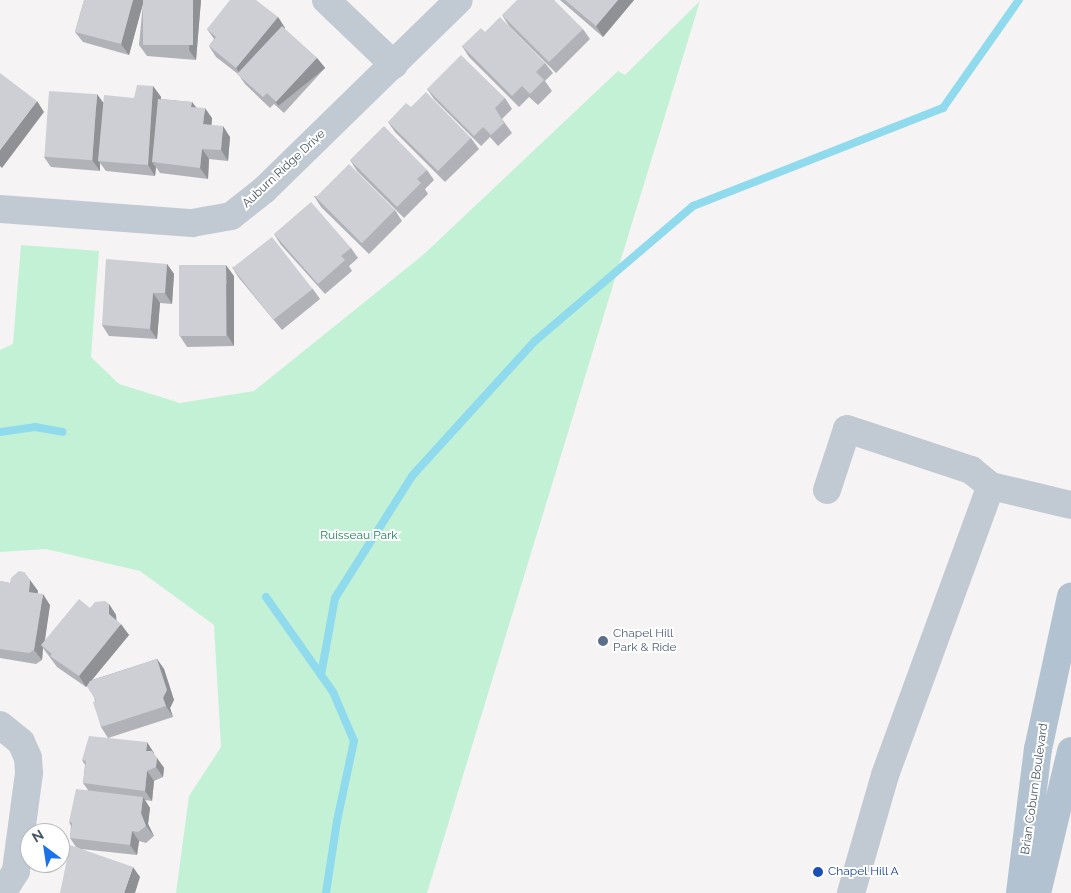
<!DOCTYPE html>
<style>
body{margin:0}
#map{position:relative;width:1071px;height:893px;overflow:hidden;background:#f5f3f3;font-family:Raleway,sans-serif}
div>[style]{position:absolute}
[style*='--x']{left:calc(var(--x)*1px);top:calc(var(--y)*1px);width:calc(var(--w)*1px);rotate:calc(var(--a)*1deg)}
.green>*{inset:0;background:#c3f1d5}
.stream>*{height:8px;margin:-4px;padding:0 4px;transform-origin:4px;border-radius:4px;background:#90daee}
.minor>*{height:28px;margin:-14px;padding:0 14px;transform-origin:14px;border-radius:14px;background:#c1cad2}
.major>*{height:28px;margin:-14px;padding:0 14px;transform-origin:14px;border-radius:14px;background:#b3c2d1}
.wall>*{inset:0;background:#b0b2b7}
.shaded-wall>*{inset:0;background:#909195;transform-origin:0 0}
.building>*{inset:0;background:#cdcfd5;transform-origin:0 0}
.dots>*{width:14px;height:14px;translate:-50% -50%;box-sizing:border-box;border:2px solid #fff;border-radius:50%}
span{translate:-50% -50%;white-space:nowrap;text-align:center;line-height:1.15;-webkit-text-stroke:4px #fff;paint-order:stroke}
.street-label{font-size:12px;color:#4a5661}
.park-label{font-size:12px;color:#17864f}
.service-label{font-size:12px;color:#4e5e75}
.left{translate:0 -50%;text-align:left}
.transit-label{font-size:12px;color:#164399}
.north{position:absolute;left:20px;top:823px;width:50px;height:50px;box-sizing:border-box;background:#fff;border:1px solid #b7bbc0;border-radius:50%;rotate:329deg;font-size:14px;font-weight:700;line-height:20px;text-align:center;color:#4a5661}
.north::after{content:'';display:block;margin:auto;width:18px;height:22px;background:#1a73e8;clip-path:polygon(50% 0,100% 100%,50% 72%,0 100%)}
</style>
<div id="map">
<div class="green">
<i style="clip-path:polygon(700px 1px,427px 893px,176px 893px,189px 796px,221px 747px,214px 625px,140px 571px,46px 549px,0 552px,0 350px,13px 344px,21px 245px,99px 251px,91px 357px,119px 384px,180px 403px,254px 391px,423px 255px,618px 71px,625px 75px)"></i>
</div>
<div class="stream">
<i style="--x:0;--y:432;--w:35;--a:-8"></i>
<i style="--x:35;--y:427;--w:28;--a:10"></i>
<i style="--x:266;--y:597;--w:116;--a:54.8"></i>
<i style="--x:333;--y:692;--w:53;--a:66.8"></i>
<i style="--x:354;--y:741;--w:82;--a:102"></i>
<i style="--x:337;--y:821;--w:73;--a:98.7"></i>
<i style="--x:321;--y:675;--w:78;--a:-79.7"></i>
<i style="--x:335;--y:598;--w:144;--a:-57.7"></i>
<i style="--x:412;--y:476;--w:183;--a:-47.7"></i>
<i style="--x:535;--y:341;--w:208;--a:-40.5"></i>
<i style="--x:693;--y:206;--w:269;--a:-21.4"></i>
<i style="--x:943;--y:108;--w:132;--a:-54.9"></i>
</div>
<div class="minor">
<i style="--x:326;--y:0;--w:94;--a:43.7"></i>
<i style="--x:0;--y:209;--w:193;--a:4.2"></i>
<i style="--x:192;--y:223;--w:40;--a:-10"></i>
<i style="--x:231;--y:216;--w:42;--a:-38.2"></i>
<i style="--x:264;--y:190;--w:272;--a:-44.3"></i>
<i style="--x:827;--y:490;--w:64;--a:-71.8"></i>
<i style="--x:847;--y:429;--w:131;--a:18.3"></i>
<i style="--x:971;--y:470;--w:26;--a:39"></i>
<i style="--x:991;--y:486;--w:82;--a:13.4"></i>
<i style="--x:0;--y:725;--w:27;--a:39"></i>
<i style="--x:21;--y:742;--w:17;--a:66"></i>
<i style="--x:28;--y:758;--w:15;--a:86"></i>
<i style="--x:29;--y:773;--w:99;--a:97.6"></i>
<i style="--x:16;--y:871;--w:26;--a:122"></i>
<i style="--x:851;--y:893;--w:123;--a:-73.9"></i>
<i style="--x:885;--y:775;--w:308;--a:-69.9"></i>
</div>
<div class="major">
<i style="--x:1020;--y:893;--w:145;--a:-82.9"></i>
<i style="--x:1038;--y:749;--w:156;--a:-77.8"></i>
<i style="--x:1037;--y:893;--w:146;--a:-76.5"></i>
</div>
<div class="wall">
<i style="clip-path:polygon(84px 0,201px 0,196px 60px,147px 56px,139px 45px,143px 3px,129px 55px,83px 42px,75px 32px)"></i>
<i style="clip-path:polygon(560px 0,634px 0,603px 37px)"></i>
<i style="clip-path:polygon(502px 15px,583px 29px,590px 39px,556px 73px,509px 26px)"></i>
<i style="clip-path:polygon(278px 17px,285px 28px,284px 29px,317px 58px,325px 68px,284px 113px,274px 104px,270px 108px,245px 84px,238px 74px,216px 57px,209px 46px,214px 39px,207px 29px)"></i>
<i style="clip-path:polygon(485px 32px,545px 63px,553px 73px,545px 81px,552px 91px,538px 105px,529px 97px,519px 107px,469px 57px,462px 46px)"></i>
<i style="clip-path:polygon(153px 86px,161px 97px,161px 99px,192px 102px,196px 107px,212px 118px,211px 125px,230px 137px,228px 161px,209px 159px,208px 179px,160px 173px,156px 167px,155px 176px,106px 171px,100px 163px,100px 171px,51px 167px,44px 157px,103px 102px,134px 98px)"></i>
<i style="clip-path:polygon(427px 89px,505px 98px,512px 109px,502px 119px,512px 133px,498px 146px,490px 137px,481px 146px,434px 99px)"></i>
<i style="clip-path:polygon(411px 107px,471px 138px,479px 149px,445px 182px,395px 132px,388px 122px)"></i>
<i style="clip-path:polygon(350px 160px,427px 170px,434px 180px,425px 189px,428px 194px,404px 218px,357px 171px)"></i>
<i style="clip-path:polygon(314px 196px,395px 210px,402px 221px,369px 254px,321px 207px)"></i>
<i style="clip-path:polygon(274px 234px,351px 248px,358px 258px,349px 266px,352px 271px,325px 294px,281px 245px)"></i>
<i style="clip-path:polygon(167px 264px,174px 274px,172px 304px,160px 303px,157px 339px,109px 336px,102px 325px)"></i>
<i style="clip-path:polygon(232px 267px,313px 289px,320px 299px,282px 330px,239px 278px)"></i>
<i style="clip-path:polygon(234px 276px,234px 346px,187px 347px,180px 336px)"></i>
<i style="clip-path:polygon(24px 572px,38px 591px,37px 594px,50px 605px,44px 642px,90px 608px,109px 604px,116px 615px,116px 620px,129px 635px,92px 680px,157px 659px,164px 669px,174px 700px,170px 708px,173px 717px,108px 738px,154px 753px,154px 754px,164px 768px,163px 777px,154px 781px,152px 801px,145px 800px,150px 808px,148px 824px,154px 836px,146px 843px,139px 841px,137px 855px,81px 849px,140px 877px,76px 847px,70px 838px,71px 826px,69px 822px,88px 790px,83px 783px,85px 765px,82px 760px,108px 738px,101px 727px,94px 697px,87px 686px,86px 687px,57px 667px,43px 648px,42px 660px,36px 664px,0 658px,0 581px,10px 583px)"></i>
</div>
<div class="shaded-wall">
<i style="clip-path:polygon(133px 0,144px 0,129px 55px,121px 44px)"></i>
<i style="clip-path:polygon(193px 0,201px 0,196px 60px,189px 50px)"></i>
<i style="clip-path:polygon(618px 0,634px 0,603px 37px,596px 26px)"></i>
<i style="clip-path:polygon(278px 17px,285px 28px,244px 79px,236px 68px)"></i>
<i style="left:317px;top:58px;width:13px;height:60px;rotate:51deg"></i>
<i style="clip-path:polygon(153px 86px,161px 97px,156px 163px,152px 162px,156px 167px,155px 176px,148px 165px)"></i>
<i style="clip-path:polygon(97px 94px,105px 105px,98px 161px,100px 163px,100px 171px,92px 160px)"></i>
<i style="clip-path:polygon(37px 101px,44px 112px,2px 168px,0 166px,0 150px)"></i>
<i style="clip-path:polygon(192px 102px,199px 112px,191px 107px)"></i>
<i style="clip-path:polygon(205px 108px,212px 118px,211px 135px,203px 124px)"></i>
<i style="clip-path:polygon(223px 126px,230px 137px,228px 161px,221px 150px)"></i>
<i style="clip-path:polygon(202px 149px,209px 159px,208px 179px,200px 168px)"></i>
<i style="clip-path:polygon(167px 264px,174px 274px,172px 304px,165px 293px)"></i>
<i style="clip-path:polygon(226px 265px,234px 276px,234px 346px,227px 335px)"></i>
<i style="clip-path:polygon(153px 293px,160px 303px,157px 339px,150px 329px)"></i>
<i style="clip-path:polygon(30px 580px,38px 591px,36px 603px,29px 592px)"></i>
<i style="clip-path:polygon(43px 594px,50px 605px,44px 647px,41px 645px,43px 648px,42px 660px,34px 650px)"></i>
<i style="clip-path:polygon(109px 604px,116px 615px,117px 625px,109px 614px)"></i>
<i style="clip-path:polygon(121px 624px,129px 635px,86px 687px,79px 676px)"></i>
<i style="clip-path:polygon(157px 659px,164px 669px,174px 700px,170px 708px,173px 717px,166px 706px,163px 698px)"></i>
<i style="clip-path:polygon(147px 742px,154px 753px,153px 761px,146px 751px)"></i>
<i style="clip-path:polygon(157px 758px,164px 768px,163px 777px,156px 767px)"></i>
<i style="clip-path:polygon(147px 771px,154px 781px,152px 801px,145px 791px)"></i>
<i style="clip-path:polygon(143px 797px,150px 808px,148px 824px,154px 836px,146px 826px,141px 813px)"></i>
<i style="clip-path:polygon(132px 831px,139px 841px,137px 855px,130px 845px)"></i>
<i style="clip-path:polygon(133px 867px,140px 877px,135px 893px,124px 893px)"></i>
</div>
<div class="building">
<i style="clip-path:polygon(84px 0,133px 0,121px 44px,75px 32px)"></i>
<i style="left:143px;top:0;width:50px;height:45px"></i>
<i style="clip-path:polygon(230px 0,256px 0,278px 17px,236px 68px,209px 46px,216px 37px,207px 29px)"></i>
<i style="clip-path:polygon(517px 0,554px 0,583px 29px,549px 62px,502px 15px)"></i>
<i style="clip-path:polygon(565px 0,618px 0,596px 26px)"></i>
<i style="clip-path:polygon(500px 17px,545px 63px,536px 72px,544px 80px,530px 94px,522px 86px,512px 96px,462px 46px,481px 28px,485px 32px)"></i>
<i style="clip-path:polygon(282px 26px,317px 58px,276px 102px,267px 93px,263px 97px,237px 74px)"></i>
<i style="clip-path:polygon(461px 55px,505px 98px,495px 108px,504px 123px,491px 135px,483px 127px,474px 136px,427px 89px)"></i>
<i style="clip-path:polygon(0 73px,37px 101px,0 150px)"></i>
<i style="clip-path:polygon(137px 85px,153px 86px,148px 165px,98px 161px,104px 95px,134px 98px)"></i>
<i style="left:49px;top:91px;width:48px;height:66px;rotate:4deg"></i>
<i style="clip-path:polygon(426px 92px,471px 138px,438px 171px,388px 122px,406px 103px,411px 107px)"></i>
<i style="clip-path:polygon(158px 99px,192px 102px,191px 107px,205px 108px,203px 124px,223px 126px,221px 150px,202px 149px,200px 168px,152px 162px)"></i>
<i style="clip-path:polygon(384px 126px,427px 170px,417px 179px,421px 183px,397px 207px,350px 160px)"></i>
<i style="left:349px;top:164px;width:65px;height:47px;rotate:45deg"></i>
<i style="clip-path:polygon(311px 202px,351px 248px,341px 256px,345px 260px,318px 284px,274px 234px)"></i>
<i style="left:272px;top:237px;width:66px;height:50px;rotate:52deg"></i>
<i style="clip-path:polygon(106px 259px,167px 264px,165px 293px,153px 293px,150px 329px,102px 325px)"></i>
<i style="left:179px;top:265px;width:47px;height:71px"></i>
<i style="clip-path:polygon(19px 571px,24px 572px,30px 580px,29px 592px,43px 594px,34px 650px,29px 653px,0 649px,0 581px,10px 583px,11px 578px)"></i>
<i style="clip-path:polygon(79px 599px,90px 608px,95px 602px,105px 601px,109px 604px,109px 614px,121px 624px,79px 676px,50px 656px,52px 654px,41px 645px)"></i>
<i style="clip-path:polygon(157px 659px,167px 690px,163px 698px,166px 706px,101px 727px,93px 702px,96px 701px,94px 697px,87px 686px,90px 681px)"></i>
<i style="clip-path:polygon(89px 736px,147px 742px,146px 751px,152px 751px,157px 758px,156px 767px,147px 771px,145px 791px,83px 783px,86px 761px,82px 760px)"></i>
<i style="clip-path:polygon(76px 789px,143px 797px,141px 813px,146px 826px,138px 832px,132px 831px,130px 845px,70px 838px,72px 823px,69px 822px)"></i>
<i style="clip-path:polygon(70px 845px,133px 867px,124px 893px,60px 893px)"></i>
</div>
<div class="dots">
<i style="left:603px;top:641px;background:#5c6f8a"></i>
<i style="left:818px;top:872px;background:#1a4fb4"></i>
</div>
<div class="street-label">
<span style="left:284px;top:169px;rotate:-43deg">Auburn Ridge Drive</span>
<span style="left:1035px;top:789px;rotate:-82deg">Brian Coburn Boulevard</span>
</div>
<div class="park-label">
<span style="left:359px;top:536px">Ruisseau Park</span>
</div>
<div class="service-label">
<span class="left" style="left:613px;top:641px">Chapel Hill<br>Park &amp; Ride</span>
</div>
<div class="transit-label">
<span class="left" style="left:828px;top:872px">Chapel Hill A</span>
</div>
<div class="north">N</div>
</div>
